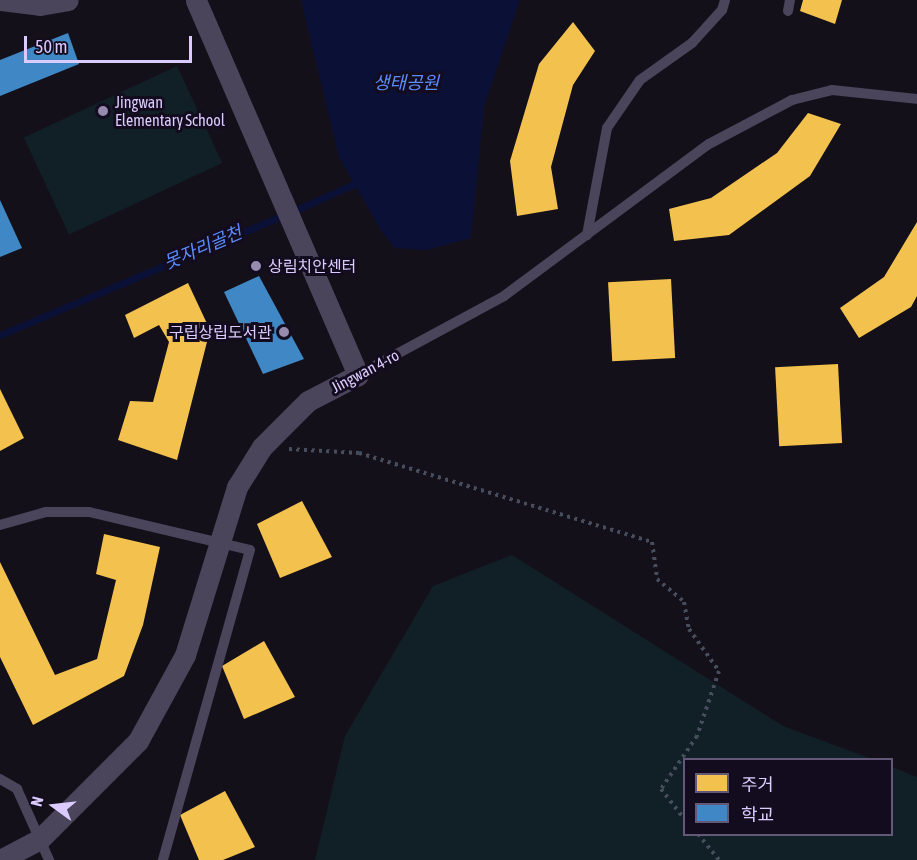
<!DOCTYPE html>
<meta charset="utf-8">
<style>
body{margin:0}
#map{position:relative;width:917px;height:860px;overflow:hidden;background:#14101a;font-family:"Asap Condensed","Noto Sans KR",sans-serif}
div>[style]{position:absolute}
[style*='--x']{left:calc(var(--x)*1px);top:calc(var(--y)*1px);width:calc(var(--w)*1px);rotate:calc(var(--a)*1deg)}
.green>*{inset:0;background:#112026;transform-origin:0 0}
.water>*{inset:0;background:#0b1037}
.homes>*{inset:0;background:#f2c14e;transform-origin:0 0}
.schools>*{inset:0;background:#3f88c5}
.stream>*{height:7px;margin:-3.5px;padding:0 3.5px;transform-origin:3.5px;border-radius:3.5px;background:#0b1037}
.path>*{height:4px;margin-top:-2px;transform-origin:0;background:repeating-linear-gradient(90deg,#464d5c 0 3px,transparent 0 7.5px)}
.service>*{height:10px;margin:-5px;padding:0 5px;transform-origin:5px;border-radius:5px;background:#4a455b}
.minor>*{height:21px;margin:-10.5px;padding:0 10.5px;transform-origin:10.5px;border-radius:10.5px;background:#4a455b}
.dots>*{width:16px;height:16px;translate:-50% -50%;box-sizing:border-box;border:3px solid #130c1e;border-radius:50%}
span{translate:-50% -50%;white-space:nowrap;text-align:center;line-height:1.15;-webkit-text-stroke:6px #130c1e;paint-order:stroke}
.poi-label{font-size:16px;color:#dccbfe}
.left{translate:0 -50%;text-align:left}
.right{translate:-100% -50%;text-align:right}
.street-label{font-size:16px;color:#dccbfe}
.water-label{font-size:18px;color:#5b8dfc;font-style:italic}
.legend{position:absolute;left:683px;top:758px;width:210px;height:78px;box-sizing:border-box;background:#130c1e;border:2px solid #635878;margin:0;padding:8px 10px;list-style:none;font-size:18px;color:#dccbfe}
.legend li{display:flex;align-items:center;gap:12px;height:30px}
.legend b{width:30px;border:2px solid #635878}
.north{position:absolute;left:24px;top:776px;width:60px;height:60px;-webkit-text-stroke:4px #130c1e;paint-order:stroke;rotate:285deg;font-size:16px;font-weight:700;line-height:24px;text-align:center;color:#dccbfe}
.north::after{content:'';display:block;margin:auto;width:21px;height:27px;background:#dccbfe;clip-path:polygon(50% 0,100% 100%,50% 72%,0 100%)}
.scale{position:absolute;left:24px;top:36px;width:168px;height:27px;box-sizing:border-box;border:3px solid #dccbfe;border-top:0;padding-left:8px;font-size:18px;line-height:21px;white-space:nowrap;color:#dccbfe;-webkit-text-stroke:4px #130c1e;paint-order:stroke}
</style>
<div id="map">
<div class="green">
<i style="left:177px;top:66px;width:107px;height:169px;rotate:65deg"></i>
<i style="clip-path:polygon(512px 555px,783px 726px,872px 759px,684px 760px,684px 834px,892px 834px,892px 767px,917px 777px,917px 860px,315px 860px,345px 736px,433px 586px)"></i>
</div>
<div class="water">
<i style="clip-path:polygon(301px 0,520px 0,484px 107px,471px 238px,427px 250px,395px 248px,380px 229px,339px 157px)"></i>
</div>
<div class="homes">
<i style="clip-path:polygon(803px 0,842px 0,835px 24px,800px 11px)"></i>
<i style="clip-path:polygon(573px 22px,595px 51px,573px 85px,551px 167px,558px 209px,517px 216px,510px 161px,539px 64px)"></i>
<i style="clip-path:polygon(808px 113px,841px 124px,810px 176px,729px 235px,674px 241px,669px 209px,711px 198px,777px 153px)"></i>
<i style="clip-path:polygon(917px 222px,917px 296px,911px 307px,859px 338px,840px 308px,884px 277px)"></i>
<i style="left:671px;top:279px;width:79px;height:63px;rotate:87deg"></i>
<i style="clip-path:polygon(188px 283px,210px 330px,177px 460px,118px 440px,130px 401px,153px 402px,169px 342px,159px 325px,134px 338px,125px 315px)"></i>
<i style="left:838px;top:364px;width:79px;height:63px;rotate:87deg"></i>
<i style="clip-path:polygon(0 389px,24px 438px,0 451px)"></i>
<i style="clip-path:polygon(302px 501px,332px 557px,280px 578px,257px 524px)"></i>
<i style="clip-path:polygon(104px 534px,160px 547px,143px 625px,124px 676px,33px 725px,0 657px,0 562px,55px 675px,97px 659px,116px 580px,96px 574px)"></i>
<i style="clip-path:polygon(264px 641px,295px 697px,244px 719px,222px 666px)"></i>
<i style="clip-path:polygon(225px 791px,255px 847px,223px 860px,199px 860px,180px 815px)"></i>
</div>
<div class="schools">
<i style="clip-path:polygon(68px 33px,79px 64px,0 96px,0 60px)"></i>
<i style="clip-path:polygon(0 200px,22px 248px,0 257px)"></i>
<i style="clip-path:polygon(259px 276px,304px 359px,263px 374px,224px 292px)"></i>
</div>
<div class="stream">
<i style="--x:0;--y:335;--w:314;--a:-22.9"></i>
<i style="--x:289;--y:213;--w:71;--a:-24"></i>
<i style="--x:354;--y:184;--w:9;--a:-63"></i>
</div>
<div class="path">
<i style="--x:289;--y:449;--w:70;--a:3.3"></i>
<i style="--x:359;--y:453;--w:306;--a:16.9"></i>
<i style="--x:652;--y:542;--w:37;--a:82"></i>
<i style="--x:657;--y:579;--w:35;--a:40"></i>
<i style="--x:684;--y:602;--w:27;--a:80"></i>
<i style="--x:689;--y:629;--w:52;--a:54.5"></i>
<i style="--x:719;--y:671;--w:69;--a:108.7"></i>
<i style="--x:697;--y:736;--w:64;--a:124.2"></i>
<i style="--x:661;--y:789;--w:37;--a:52"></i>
<i style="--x:698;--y:834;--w:33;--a:51"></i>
</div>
<div class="service">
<i style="--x:788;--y:11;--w:11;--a:-80"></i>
<i style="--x:587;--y:235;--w:109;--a:-79.4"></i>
<i style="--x:607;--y:128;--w:58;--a:-55.5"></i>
<i style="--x:640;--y:80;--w:64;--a:-35.4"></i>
<i style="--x:692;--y:43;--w:45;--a:-47.7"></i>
<i style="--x:722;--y:10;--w:10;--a:-73"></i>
<i style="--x:358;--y:375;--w:166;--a:-28.4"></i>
<i style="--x:504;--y:296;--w:255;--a:-36.6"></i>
<i style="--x:709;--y:144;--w:94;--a:-27.9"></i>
<i style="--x:792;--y:100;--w:41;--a:-14"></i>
<i style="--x:832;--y:90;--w:85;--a:6"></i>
<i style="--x:0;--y:525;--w:48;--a:-15.8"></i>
<i style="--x:46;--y:512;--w:43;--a:0"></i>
<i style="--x:89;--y:512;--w:165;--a:13.3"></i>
<i style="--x:250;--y:550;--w:322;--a:105.7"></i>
<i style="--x:0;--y:779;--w:20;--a:30"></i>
<i style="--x:17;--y:789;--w:78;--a:65.7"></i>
</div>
<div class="minor">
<i style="--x:1;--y:0;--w:39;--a:7"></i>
<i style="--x:40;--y:5;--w:28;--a:-10"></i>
<i style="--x:0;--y:860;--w:45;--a:-27.7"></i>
<i style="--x:40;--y:839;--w:139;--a:-45"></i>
<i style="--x:138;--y:741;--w:98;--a:-61.3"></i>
<i style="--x:185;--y:655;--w:176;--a:-72.8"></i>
<i style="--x:237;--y:487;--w:47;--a:-58"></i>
<i style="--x:262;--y:447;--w:65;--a:-45"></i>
<i style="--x:308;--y:401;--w:56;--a:-27.5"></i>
<i style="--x:358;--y:375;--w:408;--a:-113.4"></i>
</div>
<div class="dots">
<i style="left:103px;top:111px;background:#968aae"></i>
<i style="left:256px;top:266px;background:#968aae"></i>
<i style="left:284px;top:332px;background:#968aae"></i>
</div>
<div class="poi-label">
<span class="left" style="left:115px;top:111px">Jingwan<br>Elementary School</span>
<span class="left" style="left:268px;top:266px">상림치안센터</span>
<span class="right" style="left:272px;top:332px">구립상립도서관</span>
</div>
<div class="street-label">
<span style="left:365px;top:371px;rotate:-28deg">Jingwan 4-ro</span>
</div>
<div class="water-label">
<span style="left:406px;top:83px">생태공원</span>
<span style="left:203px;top:248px;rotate:-23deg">못자리골천</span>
</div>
<ul class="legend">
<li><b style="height:16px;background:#f2c14e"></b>주거</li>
<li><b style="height:16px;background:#3f88c5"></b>학교</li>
</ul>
<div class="north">N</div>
<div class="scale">50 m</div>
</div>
